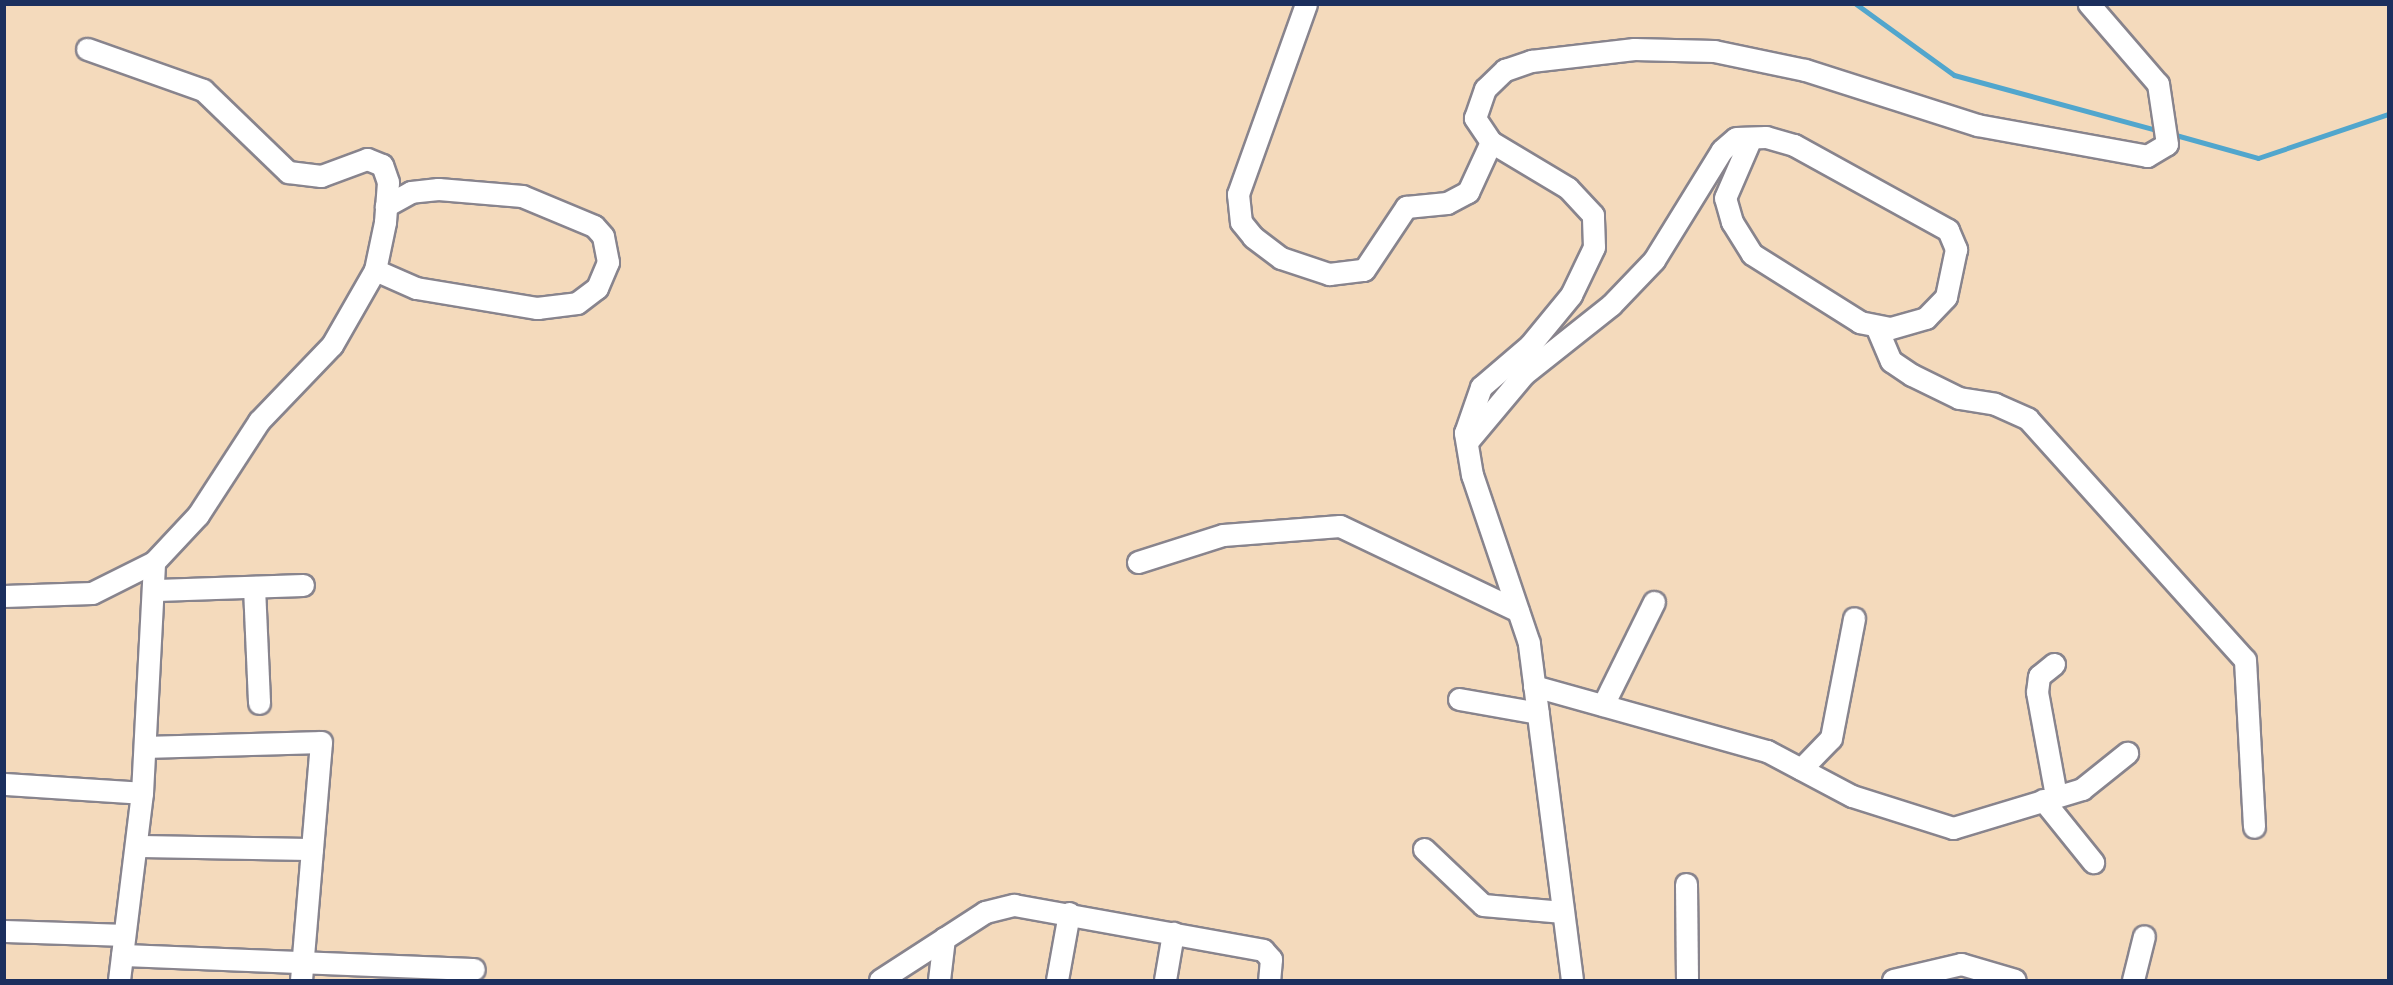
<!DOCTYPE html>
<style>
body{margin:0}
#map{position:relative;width:2393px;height:985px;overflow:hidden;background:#f4dabc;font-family:"EB Garamond",serif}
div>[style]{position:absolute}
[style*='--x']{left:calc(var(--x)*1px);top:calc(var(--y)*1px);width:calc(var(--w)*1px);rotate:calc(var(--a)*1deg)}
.stream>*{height:5px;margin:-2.5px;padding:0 2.5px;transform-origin:2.5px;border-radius:2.5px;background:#51a6cd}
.roads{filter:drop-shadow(2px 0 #88848d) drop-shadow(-2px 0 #88848d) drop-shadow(0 2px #88848d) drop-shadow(0 -2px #88848d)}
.minor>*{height:21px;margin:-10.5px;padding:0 10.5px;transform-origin:10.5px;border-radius:10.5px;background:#fff}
span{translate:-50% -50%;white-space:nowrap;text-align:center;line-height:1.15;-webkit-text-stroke:6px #fdfcf7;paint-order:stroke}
.frame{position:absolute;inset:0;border:6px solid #1b2f5e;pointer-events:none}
</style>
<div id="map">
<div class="stream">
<i style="--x:1856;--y:4;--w:121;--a:35.9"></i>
<i style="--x:1954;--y:75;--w:213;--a:15.2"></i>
<i style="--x:2172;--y:134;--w:89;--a:15.6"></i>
<i style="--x:2258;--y:158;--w:137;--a:-18.7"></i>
</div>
<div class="roads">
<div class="minor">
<i style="--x:1306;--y:4;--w:202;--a:109.7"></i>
<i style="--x:1238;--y:194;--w:28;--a:84"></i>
<i style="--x:1241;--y:222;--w:19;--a:51"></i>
<i style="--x:1253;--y:237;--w:35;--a:37"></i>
<i style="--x:1281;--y:258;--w:51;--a:18.4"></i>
<i style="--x:1329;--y:274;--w:35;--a:-7"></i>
<i style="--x:1364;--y:270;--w:76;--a:-56.3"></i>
<i style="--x:1406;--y:207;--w:41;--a:-5.6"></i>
<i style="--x:1447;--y:203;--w:24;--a:-28"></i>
<i style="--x:1468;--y:192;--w:55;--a:-65.3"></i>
<i style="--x:375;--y:270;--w:45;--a:23.7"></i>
<i style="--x:416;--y:288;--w:123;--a:9.4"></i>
<i style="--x:537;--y:308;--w:40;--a:-7.1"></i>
<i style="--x:577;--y:303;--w:25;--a:-37"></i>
<i style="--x:597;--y:288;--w:28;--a:-67"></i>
<i style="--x:608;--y:262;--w:26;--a:-101"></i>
<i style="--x:603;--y:236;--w:13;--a:-132"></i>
<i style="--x:594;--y:226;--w:78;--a:-157.4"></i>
<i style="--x:522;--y:196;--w:84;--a:-175.2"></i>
<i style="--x:438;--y:189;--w:27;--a:174"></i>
<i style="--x:411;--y:192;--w:29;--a:151"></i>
<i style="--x:1876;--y:326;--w:38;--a:67"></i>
<i style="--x:1891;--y:361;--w:25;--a:34"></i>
<i style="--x:1912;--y:375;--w:52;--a:26.1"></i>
<i style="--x:1959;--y:398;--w:36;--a:9"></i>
<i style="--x:1995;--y:404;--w:36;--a:24"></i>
<i style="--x:2028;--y:419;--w:324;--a:48"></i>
<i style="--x:2245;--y:660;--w:167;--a:86.9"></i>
<i style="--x:1467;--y:442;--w:89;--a:-50"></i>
<i style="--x:1524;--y:374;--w:111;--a:-38.4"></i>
<i style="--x:1611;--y:305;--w:62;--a:-46.3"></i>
<i style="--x:1654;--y:260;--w:129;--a:-58.3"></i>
<i style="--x:1722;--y:150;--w:18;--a:-41"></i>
<i style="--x:1736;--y:138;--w:30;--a:-2"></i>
<i style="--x:1766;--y:137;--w:29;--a:16"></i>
<i style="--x:1794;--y:145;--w:176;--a:28.9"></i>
<i style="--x:1948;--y:230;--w:21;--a:67"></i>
<i style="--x:1956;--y:249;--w:49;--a:101.8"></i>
<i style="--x:1946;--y:297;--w:29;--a:134"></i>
<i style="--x:1926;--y:318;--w:37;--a:164"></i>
<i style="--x:1890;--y:328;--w:31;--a:-169"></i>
<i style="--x:1860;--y:322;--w:128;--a:-147.8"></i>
<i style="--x:1752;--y:254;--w:38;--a:-122"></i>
<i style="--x:1732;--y:222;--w:25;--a:-106"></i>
<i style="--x:1725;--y:198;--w:65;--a:-66.6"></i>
<i style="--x:1138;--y:562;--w:89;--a:-17.6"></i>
<i style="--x:1223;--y:535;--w:117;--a:-4.4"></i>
<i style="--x:1340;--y:526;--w:197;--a:25.5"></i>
<i style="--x:254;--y:587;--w:116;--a:87.5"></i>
<i style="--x:157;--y:590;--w:146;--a:-2"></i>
<i style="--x:4;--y:596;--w:88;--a:-2"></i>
<i style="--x:92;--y:593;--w:69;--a:-26.6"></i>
<i style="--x:154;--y:562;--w:64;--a:-46.9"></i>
<i style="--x:198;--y:515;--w:112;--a:-57"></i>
<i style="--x:259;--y:421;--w:105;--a:-46.2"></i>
<i style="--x:332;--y:345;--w:86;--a:-60.2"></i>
<i style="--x:375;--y:270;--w:49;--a:-78.2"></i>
<i style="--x:385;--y:222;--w:40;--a:-85.7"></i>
<i style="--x:388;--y:182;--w:18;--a:-109"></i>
<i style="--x:382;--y:165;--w:16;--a:-158"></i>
<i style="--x:367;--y:159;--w:49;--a:159.7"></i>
<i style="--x:321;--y:176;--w:33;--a:-173"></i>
<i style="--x:288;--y:172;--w:118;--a:-136"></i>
<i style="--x:203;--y:90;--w:123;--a:-160.5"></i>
<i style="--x:2054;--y:664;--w:19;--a:141"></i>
<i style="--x:2039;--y:676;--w:16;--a:97"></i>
<i style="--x:2037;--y:692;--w:106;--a:79.6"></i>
<i style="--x:1534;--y:686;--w:242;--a:15.6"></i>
<i style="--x:1767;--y:751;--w:96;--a:27.9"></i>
<i style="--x:1852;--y:796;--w:106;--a:17.6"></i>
<i style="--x:1953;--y:828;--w:135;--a:-16.8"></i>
<i style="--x:2082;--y:789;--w:58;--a:-38.7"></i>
<i style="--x:1459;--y:699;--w:80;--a:10"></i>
<i style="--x:1603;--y:705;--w:115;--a:-63.7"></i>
<i style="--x:145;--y:747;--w:176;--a:-1.6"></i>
<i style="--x:321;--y:742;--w:239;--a:94.8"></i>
<i style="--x:1801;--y:769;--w:43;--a:-45.9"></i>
<i style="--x:1831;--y:738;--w:122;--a:-79.1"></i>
<i style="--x:4;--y:784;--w:138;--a:3.7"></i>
<i style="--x:2043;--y:800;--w:80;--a:51.1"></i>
<i style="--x:137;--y:846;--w:175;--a:1"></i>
<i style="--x:1424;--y:849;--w:81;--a:43.5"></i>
<i style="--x:1483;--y:905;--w:80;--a:5"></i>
<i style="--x:1686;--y:884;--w:96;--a:89.4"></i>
<i style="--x:4;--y:931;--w:119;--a:1.9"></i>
<i style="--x:122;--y:955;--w:352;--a:2.3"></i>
<i style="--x:119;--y:980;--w:188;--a:-83"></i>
<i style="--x:142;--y:793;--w:231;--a:-87"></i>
<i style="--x:880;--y:980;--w:125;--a:-32.9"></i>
<i style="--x:985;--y:912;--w:30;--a:-14"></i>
<i style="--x:1014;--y:905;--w:253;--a:10.2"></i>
<i style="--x:1263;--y:950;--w:12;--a:48"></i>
<i style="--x:1271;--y:959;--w:21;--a:95"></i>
<i style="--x:939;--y:980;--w:42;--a:-83.2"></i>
<i style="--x:1057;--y:980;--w:68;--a:-79.8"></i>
<i style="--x:1165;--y:980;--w:48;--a:-80.3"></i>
<i style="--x:1572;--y:980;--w:340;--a:-97.3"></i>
<i style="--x:1529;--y:643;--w:177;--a:-108.7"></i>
<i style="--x:1472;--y:475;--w:43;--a:-99.5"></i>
<i style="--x:1465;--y:433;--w:49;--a:-70.8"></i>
<i style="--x:1481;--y:387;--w:65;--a:-40.6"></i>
<i style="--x:1530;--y:345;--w:65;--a:-50.6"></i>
<i style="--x:1571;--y:295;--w:53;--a:-64.4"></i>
<i style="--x:1594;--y:247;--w:32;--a:-92"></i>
<i style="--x:1593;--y:215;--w:37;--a:-133"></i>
<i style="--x:1568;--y:188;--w:90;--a:-149.1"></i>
<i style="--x:1491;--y:142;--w:29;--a:-124"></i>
<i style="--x:1475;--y:118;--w:31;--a:-71"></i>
<i style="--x:1485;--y:89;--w:28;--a:-44"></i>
<i style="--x:1505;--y:70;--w:28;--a:-19"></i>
<i style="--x:1531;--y:61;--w:104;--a:-6.6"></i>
<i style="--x:1634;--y:49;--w:80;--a:1.4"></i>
<i style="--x:1714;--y:51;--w:93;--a:11.8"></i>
<i style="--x:1805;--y:70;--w:181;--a:17.7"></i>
<i style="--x:1977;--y:125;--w:173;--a:10.3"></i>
<i style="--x:2147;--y:156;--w:23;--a:-31"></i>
<i style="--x:2167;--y:144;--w:61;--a:-98.5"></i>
<i style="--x:2158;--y:84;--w:106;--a:-130.8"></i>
<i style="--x:1893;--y:980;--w:70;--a:-13.2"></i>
<i style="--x:1961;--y:964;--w:56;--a:16.5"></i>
<i style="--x:2133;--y:980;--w:45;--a:-76"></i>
</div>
</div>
<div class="frame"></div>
</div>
